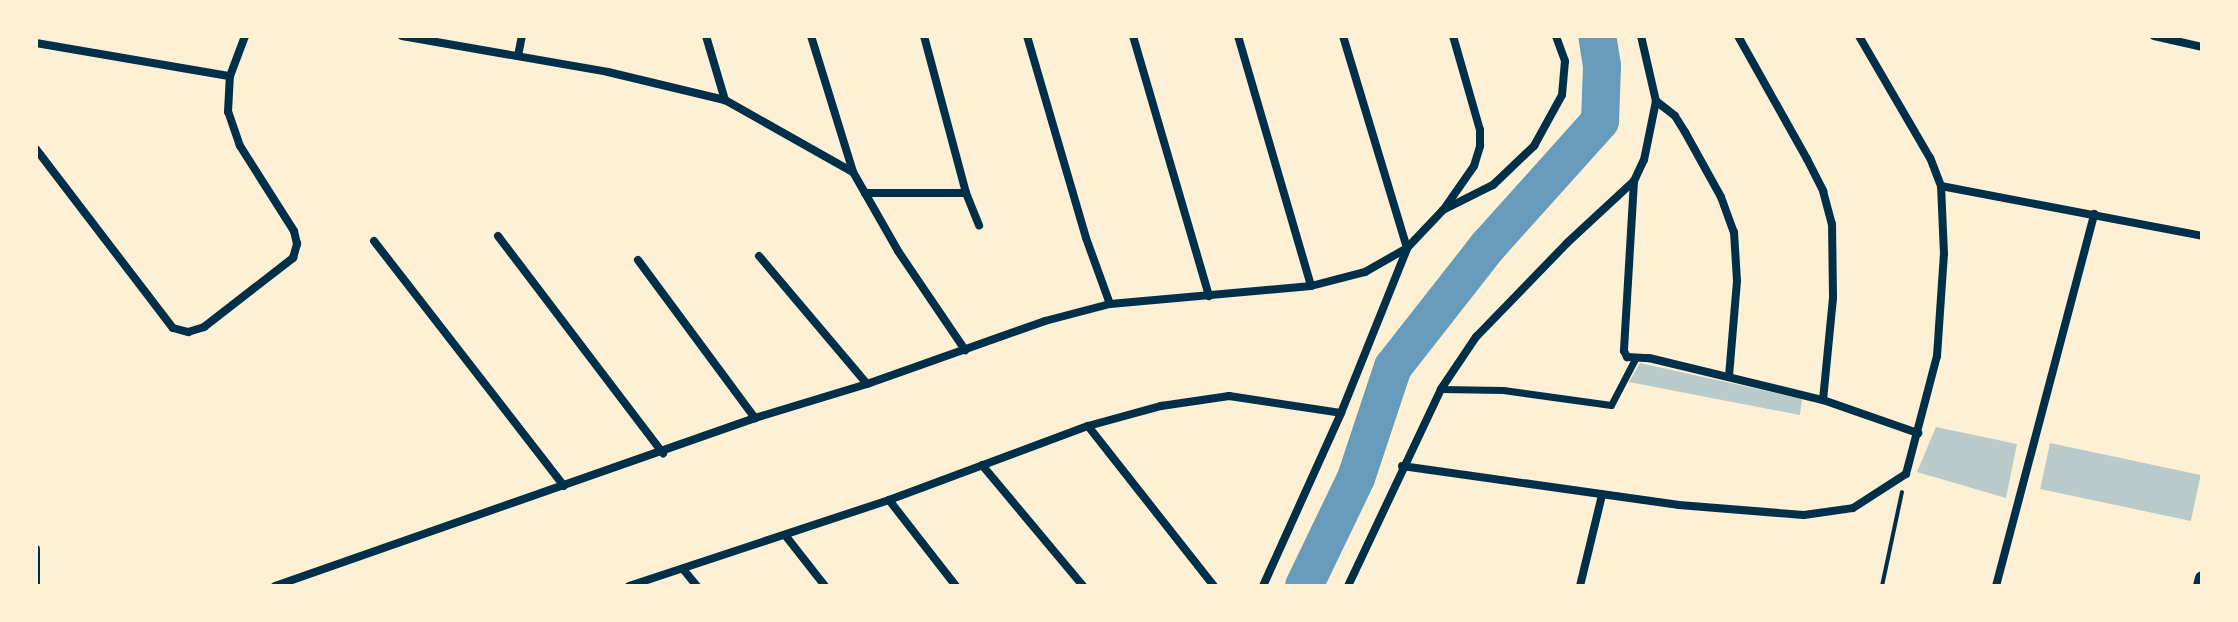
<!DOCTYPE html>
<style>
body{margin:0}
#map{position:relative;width:2238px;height:622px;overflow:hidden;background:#fdf0d5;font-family:"Alegreya Sans",sans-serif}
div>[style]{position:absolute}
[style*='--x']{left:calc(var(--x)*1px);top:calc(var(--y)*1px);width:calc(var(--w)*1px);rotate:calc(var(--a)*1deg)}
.green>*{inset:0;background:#b9caca;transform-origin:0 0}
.river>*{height:38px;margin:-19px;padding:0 19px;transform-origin:19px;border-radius:19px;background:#669bbc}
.path>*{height:4px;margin:-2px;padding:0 2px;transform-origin:2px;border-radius:2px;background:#003049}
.pedestrian>*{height:7px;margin:-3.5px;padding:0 3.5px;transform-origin:3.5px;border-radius:3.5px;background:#003049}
.minor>*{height:8px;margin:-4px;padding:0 4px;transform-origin:4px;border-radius:4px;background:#003049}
.tertiary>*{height:14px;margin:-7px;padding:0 7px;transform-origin:7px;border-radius:7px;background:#003049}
span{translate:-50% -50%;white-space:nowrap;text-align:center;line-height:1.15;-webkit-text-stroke:7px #fdf0d5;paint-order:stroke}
.frame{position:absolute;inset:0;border:38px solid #fdf0d5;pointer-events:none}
</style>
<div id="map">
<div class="green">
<i style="clip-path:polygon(1640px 363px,1802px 399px,1800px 415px,1629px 382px)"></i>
<i style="clip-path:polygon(1936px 427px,2017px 444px,2006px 498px,1917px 472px)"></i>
<i style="left:2050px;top:443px;width:154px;height:47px;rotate:12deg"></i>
</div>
<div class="river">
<i style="--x:1304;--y:586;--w:120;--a:-64.3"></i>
<i style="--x:1356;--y:478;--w:117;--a:-71.6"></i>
<i style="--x:1393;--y:367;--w:154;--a:-51.9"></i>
<i style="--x:1488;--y:246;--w:168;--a:-48.1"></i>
<i style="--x:1600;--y:121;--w:55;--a:-87.9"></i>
<i style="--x:1602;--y:66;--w:30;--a:-99"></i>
</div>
<div class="path">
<i style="--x:1882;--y:586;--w:96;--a:-78"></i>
</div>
<div class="pedestrian">
<i style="--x:1441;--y:389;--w:62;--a:0.9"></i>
<i style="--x:1503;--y:390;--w:109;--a:7.9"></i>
<i style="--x:1611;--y:405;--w:54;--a:-62.5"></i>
</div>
<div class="minor">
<i style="--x:402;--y:36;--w:209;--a:9.9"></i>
<i style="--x:608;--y:72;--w:120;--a:13.5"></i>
<i style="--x:725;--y:100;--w:147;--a:29.4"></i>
<i style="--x:706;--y:36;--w:67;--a:73.5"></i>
<i style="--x:811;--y:36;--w:142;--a:72.8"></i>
<i style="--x:853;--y:172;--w:91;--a:60.3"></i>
<i style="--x:898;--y:251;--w:120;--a:55.9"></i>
<i style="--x:924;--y:36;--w:163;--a:75"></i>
<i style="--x:966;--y:193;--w:35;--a:68"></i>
<i style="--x:1027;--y:36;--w:210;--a:73.7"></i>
<i style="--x:1086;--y:238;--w:70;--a:70"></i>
<i style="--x:1133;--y:36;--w:271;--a:73.7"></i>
<i style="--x:1238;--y:36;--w:260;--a:73.7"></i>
<i style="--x:1343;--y:36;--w:221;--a:73.2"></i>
<i style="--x:1641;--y:36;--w:67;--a:77"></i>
<i style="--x:1738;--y:36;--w:141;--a:60.7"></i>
<i style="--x:1807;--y:159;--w:36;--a:63"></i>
<i style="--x:1823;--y:191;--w:34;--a:75"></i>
<i style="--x:1832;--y:224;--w:74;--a:89.2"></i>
<i style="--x:1833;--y:298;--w:102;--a:95.6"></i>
<i style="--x:2154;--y:36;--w:49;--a:12.9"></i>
<i style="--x:36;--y:43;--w:197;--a:9.7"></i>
<i style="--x:518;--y:56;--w:20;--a:-79"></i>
<i style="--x:36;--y:149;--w:225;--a:52.6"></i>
<i style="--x:173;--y:328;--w:16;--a:15"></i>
<i style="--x:188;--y:332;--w:17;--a:-17"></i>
<i style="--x:204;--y:327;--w:113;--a:-37.8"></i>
<i style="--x:293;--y:258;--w:15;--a:-74"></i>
<i style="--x:297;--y:244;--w:13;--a:-103"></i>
<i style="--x:294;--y:231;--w:101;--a:-122.4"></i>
<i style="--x:240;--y:146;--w:36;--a:-109"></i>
<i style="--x:228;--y:112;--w:36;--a:-87"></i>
<i style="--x:230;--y:76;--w:43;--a:-69.4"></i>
<i style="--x:1634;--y:181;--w:170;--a:93.4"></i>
<i style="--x:1624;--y:351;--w:7;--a:63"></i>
<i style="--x:1627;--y:357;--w:22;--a:3"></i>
<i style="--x:1649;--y:358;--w:179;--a:13.6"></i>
<i style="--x:1823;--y:400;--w:101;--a:19.2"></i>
<i style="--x:1941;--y:186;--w:266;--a:10.8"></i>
<i style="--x:865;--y:193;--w:101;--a:0"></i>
<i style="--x:1444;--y:209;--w:52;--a:-55.1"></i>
<i style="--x:1474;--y:166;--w:21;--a:-73"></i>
<i style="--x:1480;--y:146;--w:16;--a:-90"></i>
<i style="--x:1480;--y:130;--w:98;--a:-106"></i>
<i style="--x:498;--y:236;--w:273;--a:52.8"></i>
<i style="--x:374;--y:241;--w:310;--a:52.2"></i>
<i style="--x:759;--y:256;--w:167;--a:49.8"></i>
<i style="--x:638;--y:260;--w:197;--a:53.5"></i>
<i style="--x:1088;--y:426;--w:204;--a:51.8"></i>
<i style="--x:982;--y:465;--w:158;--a:50.1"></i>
<i style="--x:1402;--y:466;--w:280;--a:8"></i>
<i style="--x:1679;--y:505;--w:125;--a:4.6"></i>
<i style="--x:1804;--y:515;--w:49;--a:-8.1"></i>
<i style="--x:1853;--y:508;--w:63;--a:-32.7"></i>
<i style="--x:1906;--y:474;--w:122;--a:-75.3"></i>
<i style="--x:1937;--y:356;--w:102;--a:-86.1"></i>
<i style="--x:1944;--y:254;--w:68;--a:-92.5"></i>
<i style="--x:1941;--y:186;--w:30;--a:-111"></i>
<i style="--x:1930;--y:158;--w:141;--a:-120.2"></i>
<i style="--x:889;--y:500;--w:109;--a:52.1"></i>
<i style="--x:785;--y:535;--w:65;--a:51.9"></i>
<i style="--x:36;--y:549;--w:34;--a:90"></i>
<i style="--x:683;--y:569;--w:22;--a:51"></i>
<i style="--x:275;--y:586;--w:509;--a:-19.29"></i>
<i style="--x:755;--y:418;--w:117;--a:-16.9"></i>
<i style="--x:867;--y:384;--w:189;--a:-19.5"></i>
<i style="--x:1045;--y:321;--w:67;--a:-14.7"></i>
<i style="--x:1110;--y:304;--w:202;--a:-5.1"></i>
<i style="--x:1311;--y:286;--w:56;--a:-14.5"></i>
<i style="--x:1365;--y:272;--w:48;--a:-29.7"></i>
<i style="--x:1407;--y:248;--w:52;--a:-46.5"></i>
<i style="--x:1443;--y:210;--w:56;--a:-26.6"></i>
<i style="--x:1493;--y:185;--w:57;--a:-43.6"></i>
<i style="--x:1534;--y:146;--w:58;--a:-61.2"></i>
<i style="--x:1562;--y:95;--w:34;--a:-85"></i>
<i style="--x:1565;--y:61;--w:27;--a:-110"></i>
<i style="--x:629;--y:586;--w:274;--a:-18.3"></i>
<i style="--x:889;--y:500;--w:212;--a:-20.4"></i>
<i style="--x:1088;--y:426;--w:76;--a:-15.3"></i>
<i style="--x:1161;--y:406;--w:69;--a:-8.4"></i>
<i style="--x:1229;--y:396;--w:113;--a:8.6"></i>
<i style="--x:1263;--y:586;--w:190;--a:-65.7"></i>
<i style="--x:1341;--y:413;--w:177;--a:-68.1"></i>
<i style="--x:1348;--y:586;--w:218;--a:-64.7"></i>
<i style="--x:1441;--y:389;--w:63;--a:-56.1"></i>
<i style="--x:1476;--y:337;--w:131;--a:-45.9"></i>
<i style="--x:1567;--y:243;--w:91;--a:-42.8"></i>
<i style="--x:1634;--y:181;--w:23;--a:-65"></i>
<i style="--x:1644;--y:160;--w:60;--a:-78.5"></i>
<i style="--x:1656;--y:101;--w:24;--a:38"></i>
<i style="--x:1675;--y:116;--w:19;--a:58"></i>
<i style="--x:1685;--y:132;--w:74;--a:61"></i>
<i style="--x:1721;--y:197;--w:37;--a:70"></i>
<i style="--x:1734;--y:232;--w:49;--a:86.5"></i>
<i style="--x:1737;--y:281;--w:96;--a:94.8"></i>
<i style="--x:1580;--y:586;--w:94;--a:-76.4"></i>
<i style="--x:1996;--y:586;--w:385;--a:-75.2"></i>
</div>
<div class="tertiary">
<i style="--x:2200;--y:586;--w:8;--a:-76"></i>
</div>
<div class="frame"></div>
</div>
